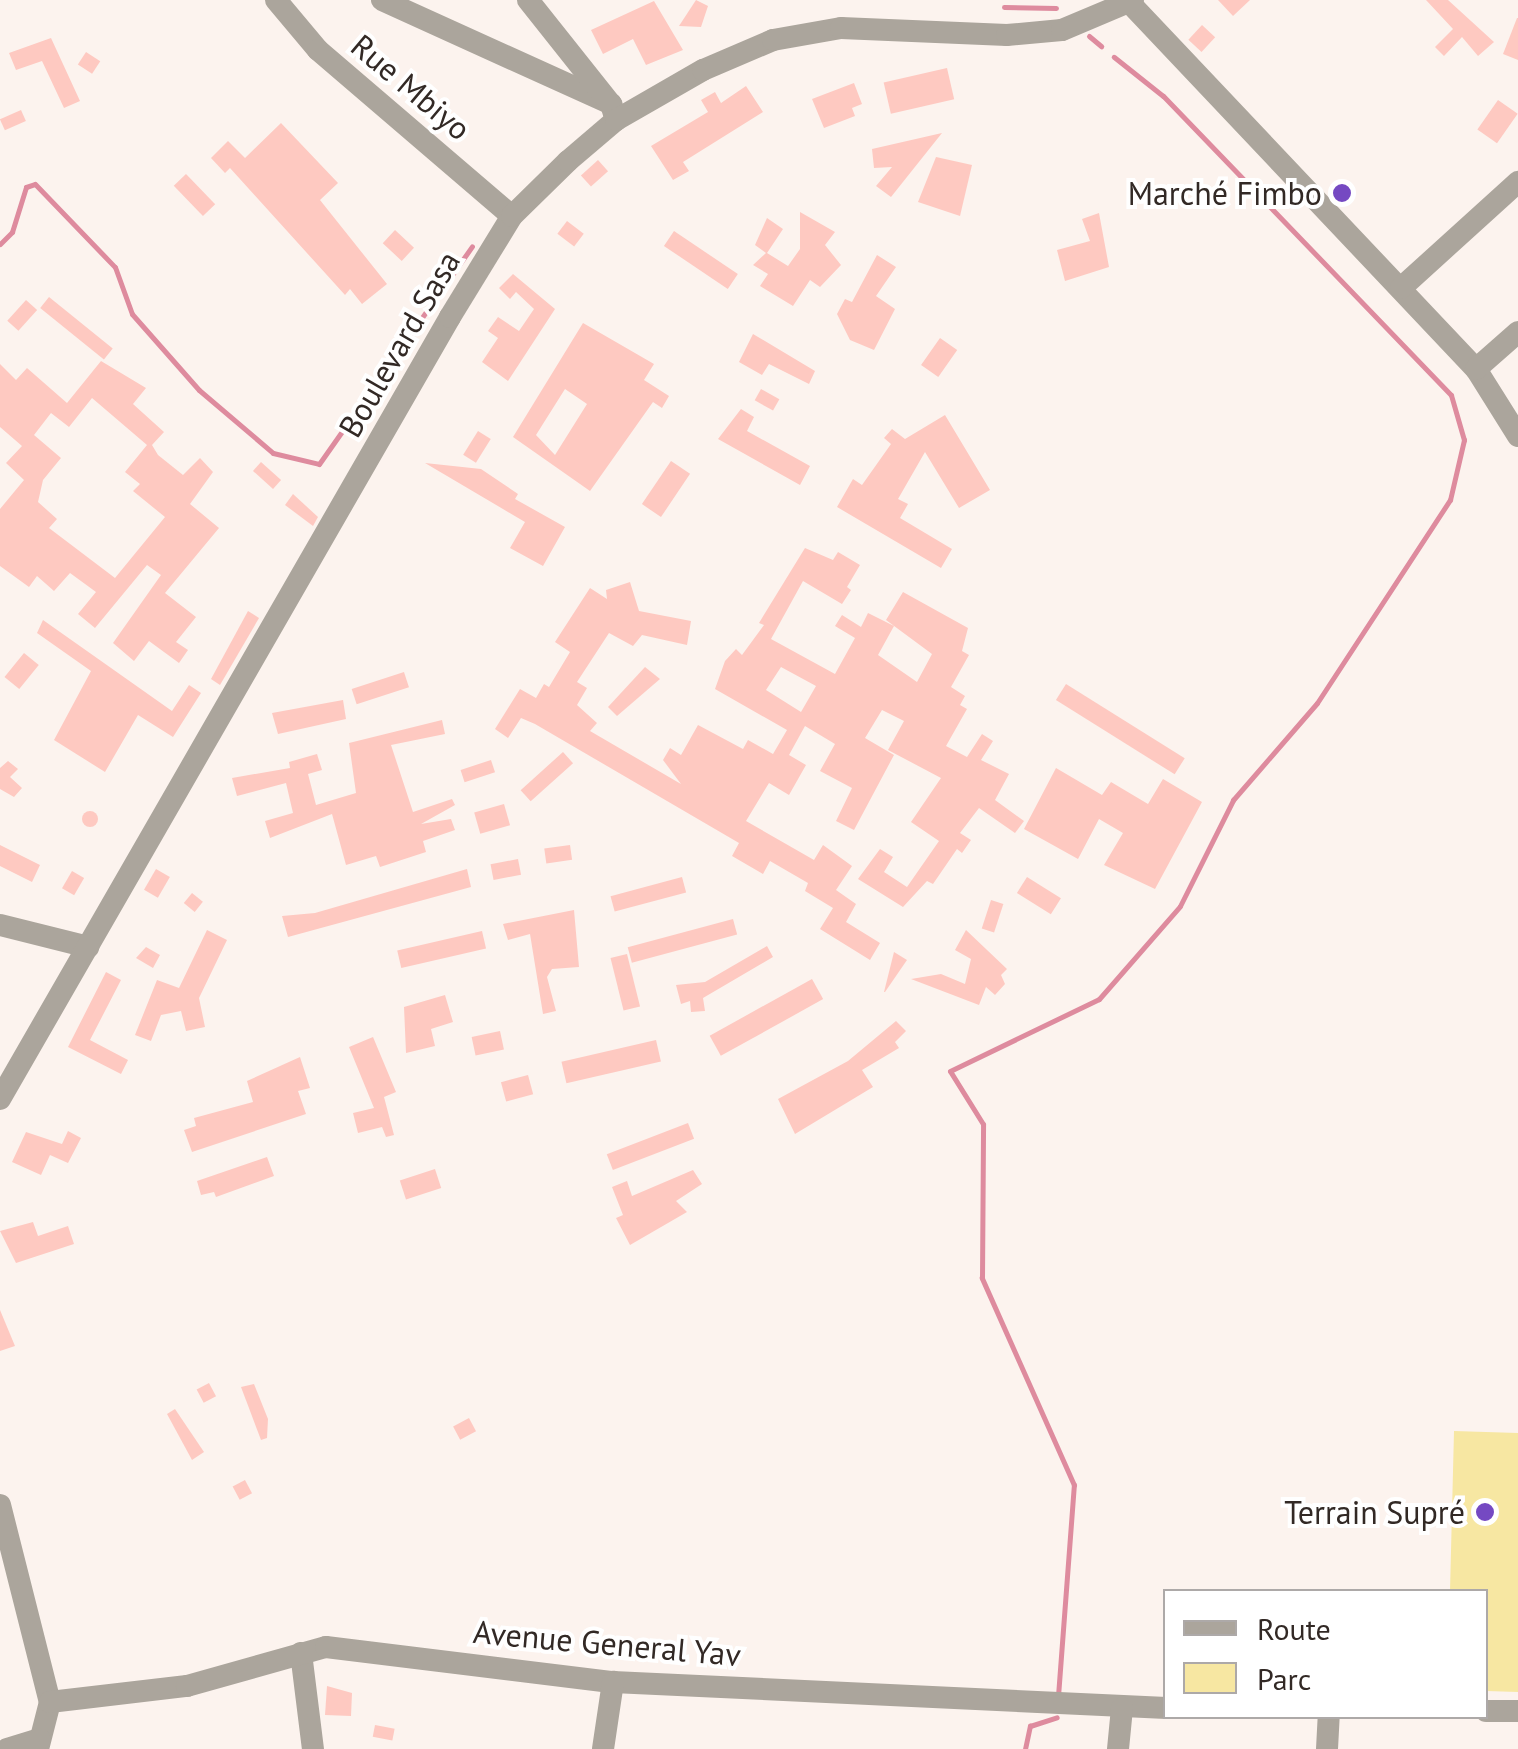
<!DOCTYPE html>
<meta charset="utf-8">
<style>
body{margin:0}
#map{position:relative;width:1518px;height:1749px;overflow:hidden;background:#fcf3ee;font-family:"PT Sans",sans-serif}
div>[style]{position:absolute}
[style*='--x']{left:calc(var(--x)*1px);top:calc(var(--y)*1px);width:calc(var(--w)*1px);rotate:calc(var(--a)*1deg)}
.green>*{inset:0;background:#f7e7a2}
.stream>*{height:5px;margin:-2.5px;padding:0 2.5px;transform-origin:2.5px;border-radius:2.5px;background:#de8b9e}
.building>*{inset:0;background:#fec9c1;transform-origin:0 0}
.round{border-radius:50%}
.minor>*{height:22px;margin:-11px;padding:0 11px;transform-origin:11px;border-radius:11px;background:#aba59c}
.dots>*{width:28px;height:28px;translate:-50% -50%;box-sizing:border-box;border:5px solid #fff;border-radius:50%}
span{translate:-50% -50%;white-space:nowrap;text-align:center;line-height:1.15;-webkit-text-stroke:8px #fff;paint-order:stroke}
.street-label{font-size:32px;color:#322925}
.poi-label{font-size:32px;color:#322925}
.right{translate:-100% -50%;text-align:right}
.legend{position:absolute;left:1163px;top:1589px;width:325px;height:130px;box-sizing:border-box;background:#fff;border:2px solid #ada9a8;margin:0;padding:12px 18px;list-style:none;font-size:30px;color:#322925}
.legend li{display:flex;align-items:center;gap:20px;height:50px}
.legend b{width:50px;border:2px solid #ada9a8}
</style>
<div id="map">
<div class="green">
<i style="clip-path:polygon(1454px 1431px,1518px 1433px,1518px 1692px,1486px 1691px,1486px 1592px,1450px 1591px)"></i>
</div>
<div class="stream">
<i style="--x:1004;--y:7;--w:52;--a:1.1"></i>
<i style="--x:1089;--y:36;--w:16;--a:40"></i>
<i style="--x:0;--y:244;--w:17;--a:-45"></i>
<i style="--x:12;--y:232;--w:47;--a:-72.7"></i>
<i style="--x:26;--y:187;--w:9;--a:-18"></i>
<i style="--x:35;--y:184;--w:115;--a:46.1"></i>
<i style="--x:115;--y:267;--w:50;--a:70.1"></i>
<i style="--x:132;--y:314;--w:101;--a:48.6"></i>
<i style="--x:199;--y:390;--w:97;--a:40.4"></i>
<i style="--x:273;--y:453;--w:47;--a:13.4"></i>
<i style="--x:319;--y:464;--w:266;--a:-54.9"></i>
<i style="--x:1058;--y:1696;--w:212;--a:-85.7"></i>
<i style="--x:1074;--y:1485;--w:227;--a:-114"></i>
<i style="--x:982;--y:1278;--w:154;--a:-89.6"></i>
<i style="--x:983;--y:1124;--w:62;--a:-121.9"></i>
<i style="--x:950;--y:1071;--w:165;--a:-25.8"></i>
<i style="--x:1099;--y:999;--w:123;--a:-48.9"></i>
<i style="--x:1180;--y:906;--w:119;--a:-63.4"></i>
<i style="--x:1233;--y:800;--w:128;--a:-49.1"></i>
<i style="--x:1317;--y:703;--w:243;--a:-56.8"></i>
<i style="--x:1450;--y:500;--w:62;--a:-76.9"></i>
<i style="--x:1464;--y:440;--w:47;--a:-106.1"></i>
<i style="--x:1451;--y:395;--w:415;--a:-133.9"></i>
<i style="--x:1163;--y:96;--w:63;--a:-141.5"></i>
<i style="--x:1025;--y:1749;--w:24;--a:-78"></i>
<i style="--x:1030;--y:1726;--w:28;--a:-18"></i>
</div>
<div class="building">
<i style="clip-path:polygon(696px 0,708px 6px,701px 27px,679px 26px)"></i>
<i style="clip-path:polygon(1218px 0,1250px 0,1233px 16px)"></i>
<i style="clip-path:polygon(1426px 0,1448px 0,1494px 42px,1478px 56px,1462px 37px,1444px 56px,1435px 47px,1453px 29px)"></i>
<i style="clip-path:polygon(654px 1px,683px 50px,646px 65px,633px 39px,603px 54px,591px 30px)"></i>
<i style="clip-path:polygon(1517px 18px,1518px 18px,1518px 60px,1503px 54px)"></i>
<i style="left:1202px;top:25px;width:18px;height:20px;rotate:43deg"></i>
<i style="clip-path:polygon(51px 38px,80px 101px,64px 108px,42px 61px,16px 70px,9px 53px)"></i>
<i style="left:86px;top:52px;width:17px;height:15px;rotate:33deg"></i>
<i style="left:947px;top:68px;width:32px;height:65px;rotate:77deg"></i>
<i style="clip-path:polygon(854px 83px,862px 104px,852px 108px,855px 116px,824px 128px,812px 99px)"></i>
<i style="clip-path:polygon(746px 86px,763px 112px,683px 162px,689px 171px,673px 180px,651px 146px,708px 112px,701px 100px,715px 92px,721px 103px)"></i>
<i style="left:1498px;top:100px;width:24px;height:36px;rotate:35deg"></i>
<i style="left:21px;top:110px;width:12px;height:23px;rotate:66deg"></i>
<i style="clip-path:polygon(281px 123px,338px 183px,320px 200px,387px 284px,362px 304px,350px 289px,345px 295px,230px 168px,225px 173px,211px 158px,228px 141px,245px 158px)"></i>
<i style="clip-path:polygon(942px 133px,891px 197px,876px 186px,892px 167px,874px 168px,872px 149px)"></i>
<i style="clip-path:polygon(936px 157px,972px 165px,960px 216px,918px 202px)"></i>
<i style="left:598px;top:160px;width:15px;height:23px;rotate:48deg"></i>
<i style="left:186px;top:174px;width:42px;height:17px;rotate:46deg"></i>
<i style="clip-path:polygon(800px 212px,835px 232px,825px 245px,841px 265px,820px 287px,810px 280px,793px 306px,760px 286px,768px 274px,753px 265px,766px 253px,755px 245px,767px 218px,783px 229px,767px 253px,788px 266px,800px 249px)"></i>
<i style="clip-path:polygon(1099px 213px,1109px 267px,1065px 281px,1057px 250px,1090px 241px,1082px 219px)"></i>
<i style="left:567px;top:221px;width:21px;height:16px;rotate:37deg"></i>
<i style="left:395px;top:230px;width:26px;height:18px;rotate:43deg"></i>
<i style="left:674px;top:231px;width:77px;height:18px;rotate:34deg"></i>
<i style="clip-path:polygon(877px 255px,896px 267px,876px 296px,895px 309px,874px 350px,850px 340px,837px 314px,845px 299px,852px 302px)"></i>
<i style="clip-path:polygon(513px 274px,555px 309px,508px 381px,482px 362px,498px 338px,488px 331px,498px 317px,519px 331px,534px 309px,516px 292px,510px 299px,499px 288px)"></i>
<i style="left:49px;top:297px;width:82px;height:14px;rotate:39deg"></i>
<i style="left:26px;top:300px;width:15px;height:28px;rotate:42deg"></i>
<i style="clip-path:polygon(evenodd,583px 323px,654px 364px,644px 380px,669px 396px,662px 408px,653px 402px,590px 491px,513px 437px,583px 323px,565px 389px,587px 404px,555px 455px,536px 435px,565px 389px)"></i>
<i style="clip-path:polygon(753px 334px,815px 371px,809px 384px,769px 364px,762px 375px,739px 362px)"></i>
<i style="left:940px;top:338px;width:21px;height:33px;rotate:35deg"></i>
<i style="clip-path:polygon(evenodd,101px 361px,146px 388px,133px 404px,164px 432px,152px 445px,158px 455px,183px 475px,200px 458px,213px 472px,190px 504px,219px 528px,165px 593px,196px 617px,176px 642px,188px 650px,179px 663px,149px 641px,134px 661px,113px 643px,161px 575px,147px 565px,95px 628px,78px 614px,96px 592px,70px 573px,54px 591px,37px 576px,29px 587px,0 566px,0 509px,24px 480px,6px 463px,22px 446px,0 427px,0 364px,16px 380px,27px 368px,67px 403px,101px 361px,92px 398px,147px 445px,125px 472px,140px 484px,133px 491px,165px 517px,115px 578px,49px 528px,57px 519px,38px 502px,43px 480px,61px 458px,34px 435px,51px 413px,69px 427px,92px 398px)"></i>
<i style="left:761px;top:389px;width:21px;height:13px;rotate:29deg"></i>
<i style="clip-path:polygon(741px 409px,754px 417px,747px 431px,810px 466px,800px 485px,718px 439px)"></i>
<i style="clip-path:polygon(945px 415px,990px 490px,959px 508px,925px 452px,898px 499px,908px 504px,900px 518px,952px 549px,941px 568px,837px 507px,853px 479px,862px 485px,891px 444px,884px 438px,892px 429px,905px 439px)"></i>
<i style="left:478px;top:431px;width:15px;height:28px;rotate:32deg"></i>
<i style="left:671px;top:461px;width:23px;height:52px;rotate:34deg"></i>
<i style="left:261px;top:462px;width:27px;height:12px;rotate:42deg"></i>
<i style="clip-path:polygon(425px 463px,481px 469px,518px 494px,515px 499px,565px 527px,543px 566px,510px 548px,525px 522px)"></i>
<i style="clip-path:polygon(293px 494px,318px 517px,313px 526px,285px 505px)"></i>
<i style="clip-path:polygon(evenodd,805px 548px,833px 560px,838px 552px,860px 565px,847px 587px,851px 590px,842px 604px,803px 581px,771px 639px,835px 674px,855px 638px,835px 626px,842px 615px,861px 627px,868px 613px,894px 626px,878px 655px,917px 682px,932px 654px,886px 620px,903px 592px,968px 628px,962px 651px,969px 655px,951px 687px,965px 696px,960px 705px,967px 709px,946px 746px,967px 757px,982px 734px,993px 741px,981px 760px,1009px 774px,995px 800px,1024px 821px,1015px 833px,979px 808px,960px 833px,971px 840px,962px 853px,957px 849px,933px 884px,927px 881px,903px 907px,858px 879px,880px 849px,893px 857px,884px 872px,907px 887px,939px 841px,911px 822px,941px 778px,888px 750px,904px 721px,882px 710px,865px 738px,894px 755px,854px 830px,836px 821px,852px 788px,820px 771px,835px 744px,805px 726px,789px 755px,806px 765px,789px 795px,769px 783px,746px 821px,814px 860px,823px 845px,852px 866px,836px 890px,856px 904px,846px 922px,880px 943px,870px 960px,820px 929px,833px 908px,805px 891px,808px 883px,770px 861px,763px 874px,732px 856px,739px 843px,535px 724px,521px 718px,508px 738px,495px 729px,520px 689px,536px 698px,544px 684px,549px 687px,570px 652px,555px 642px,590px 588px,607px 599px,606px 590px,630px 582px,639px 611px,691px 621px,687px 645px,642px 635px,633px 646px,609px 633px,577px 682px,587px 688px,577px 705px,597px 723px,590px 731px,681px 784px,663px 760px,670px 748px,681px 755px,698px 725px,743px 749px,748px 740px,773px 754px,787px 730px,715px 689px,725px 661px,736px 649px,742px 655px,764px 625px,759px 623px,805px 548px,781px 667px,816px 686px,801px 712px,766px 690px,781px 667px)"></i>
<i style="clip-path:polygon(248px 611px,259px 618px,220px 685px,211px 679px)"></i>
<i style="clip-path:polygon(43px 620px,172px 711px,189px 685px,201px 693px,173px 737px,138px 715px,105px 772px,54px 740px,91px 671px,37px 633px)"></i>
<i style="left:24px;top:653px;width:19px;height:31px;rotate:39deg"></i>
<i style="clip-path:polygon(645px 667px,660px 679px,617px 716px,608px 707px)"></i>
<i style="left:404px;top:672px;width:16px;height:55px;rotate:72deg"></i>
<i style="left:1066px;top:684px;width:140px;height:19px;rotate:32deg"></i>
<i style="clip-path:polygon(343px 700px,346px 719px,278px 734px,272px 713px)"></i>
<i style="clip-path:polygon(442px 720px,445px 734px,391px 745px,413px 812px,452px 799px,455px 805px,421px 824px,451px 819px,455px 830px,423px 841px,426px 852px,380px 867px,376px 856px,346px 865px,332px 814px,270px 838px,265px 821px,293px 813px,286px 783px,237px 796px,232px 778px,290px 768px,289px 762px,317px 754px,322px 770px,308px 774px,316px 805px,356px 793px,349px 743px)"></i>
<i style="left:563px;top:752px;width:15px;height:57px;rotate:48deg"></i>
<i style="left:491px;top:760px;width:13px;height:32px;rotate:72deg"></i>
<i style="clip-path:polygon(8px 761px,18px 769px,10px 777px,22px 788px,14px 797px,0 789px,0 768px)"></i>
<i style="clip-path:polygon(1056px 768px,1102px 795px,1111px 782px,1148px 804px,1163px 779px,1202px 802px,1155px 889px,1104px 865px,1123px 833px,1099px 819px,1078px 859px,1024px 829px)"></i>
<i style="left:504px;top:804px;width:22px;height:31px;rotate:74deg"></i>
<i class="round" style="left:82px;top:811px;width:16px;height:16px"></i>
<i style="clip-path:polygon(0 845px,40px 865px,32px 882px,0 866px)"></i>
<i style="left:570px;top:845px;width:15px;height:26px;rotate:82deg"></i>
<i style="left:518px;top:859px;width:16px;height:28px;rotate:79deg"></i>
<i style="left:156px;top:869px;width:16px;height:24px;rotate:30deg"></i>
<i style="clip-path:polygon(467px 869px,471px 887px,288px 937px,282px 916px,315px 913px)"></i>
<i style="left:72px;top:871px;width:14px;height:20px;rotate:30deg"></i>
<i style="left:682px;top:877px;width:16px;height:74px;rotate:75deg"></i>
<i style="left:1027px;top:877px;width:40px;height:19px;rotate:32deg"></i>
<i style="left:192px;top:893px;width:14px;height:13px;rotate:39deg"></i>
<i style="left:991px;top:900px;width:13px;height:30px;rotate:18deg"></i>
<i style="clip-path:polygon(574px 910px,579px 967px,552px 969px,547px 977px,556px 1011px,543px 1014px,530px 934px,508px 940px,503px 924px)"></i>
<i style="left:733px;top:919px;width:16px;height:109px;rotate:75deg"></i>
<i style="clip-path:polygon(207px 930px,227px 940px,199px 998px,205px 1027px,186px 1031px,181px 1011px,161px 1015px,151px 1041px,135px 1035px,157px 980px,179px 988px)"></i>
<i style="clip-path:polygon(966px 930px,1007px 969px,1001px 975px,1005px 984px,995px 995px,986px 987px,979px 1005px,911px 979px,941px 974px,965px 984px,971px 959px,955px 950px)"></i>
<i style="left:482px;top:931px;width:18px;height:87px;rotate:77deg"></i>
<i style="clip-path:polygon(767px 946px,773px 957px,703px 998px,705px 1011px,691px 1012px,690px 1001px,681px 1004px,676px 985px,705px 982px)"></i>
<i style="clip-path:polygon(146px 947px,160px 955px,153px 968px,136px 958px)"></i>
<i style="clip-path:polygon(894px 952px,907px 960px,885px 992px,884px 992px)"></i>
<i style="left:627px;top:954px;width:54px;height:17px;rotate:76deg"></i>
<i style="clip-path:polygon(106px 972px,121px 980px,90px 1040px,128px 1060px,121px 1074px,68px 1047px)"></i>
<i style="left:812px;top:979px;width:23px;height:117px;rotate:61deg"></i>
<i style="clip-path:polygon(445px 995px,453px 1022px,431px 1029px,435px 1046px,406px 1053px,404px 1007px)"></i>
<i style="clip-path:polygon(896px 1021px,906px 1031px,895px 1042px,899px 1048px,862px 1070px,873px 1087px,795px 1134px,778px 1099px,848px 1061px)"></i>
<i style="left:500px;top:1031px;width:19px;height:29px;rotate:78deg"></i>
<i style="clip-path:polygon(373px 1037px,396px 1092px,384px 1097px,394px 1135px,386px 1137px,382px 1127px,358px 1133px,353px 1113px,374px 1108px,349px 1047px)"></i>
<i style="left:656px;top:1040px;width:22px;height:97px;rotate:77deg"></i>
<i style="clip-path:polygon(300px 1057px,310px 1088px,298px 1091px,306px 1114px,192px 1152px,184px 1130px,196px 1126px,194px 1118px,253px 1102px,247px 1081px)"></i>
<i style="left:528px;top:1075px;width:20px;height:28px;rotate:75deg"></i>
<i style="left:688px;top:1123px;width:17px;height:87px;rotate:69deg"></i>
<i style="clip-path:polygon(68px 1131px,81px 1138px,68px 1163px,50px 1155px,41px 1175px,12px 1162px,26px 1132px,62px 1144px)"></i>
<i style="clip-path:polygon(267px 1157px,274px 1176px,216px 1197px,214px 1192px,201px 1195px,197px 1181px)"></i>
<i style="left:435px;top:1169px;width:20px;height:37px;rotate:72deg"></i>
<i style="clip-path:polygon(693px 1170px,702px 1184px,676px 1201px,687px 1212px,630px 1245px,616px 1218px,623px 1215px,612px 1187px,627px 1181px,632px 1196px)"></i>
<i style="clip-path:polygon(33px 1222px,38px 1236px,68px 1226px,74px 1244px,16px 1263px,0 1231px)"></i>
<i style="clip-path:polygon(0 1310px,15px 1346px,0 1351px)"></i>
<i style="left:209px;top:1383px;width:15px;height:14px;rotate:62deg"></i>
<i style="clip-path:polygon(254px 1384px,268px 1419px,267px 1438px,261px 1440px,241px 1387px)"></i>
<i style="clip-path:polygon(175px 1409px,204px 1452px,192px 1460px,167px 1414px)"></i>
<i style="left:469px;top:1418px;width:15px;height:18px;rotate:62deg"></i>
<i style="left:245px;top:1480px;width:15px;height:14px;rotate:62deg"></i>
<i style="clip-path:polygon(327px 1686px,352px 1693px,351px 1716px,325px 1715px)"></i>
<i style="left:375px;top:1725px;width:20px;height:12px;rotate:11deg"></i>
</div>
<div class="minor">
<i style="--x:276;--y:0;--w:65;--a:50"></i>
<i style="--x:318;--y:50;--w:255;--a:40.6"></i>
<i style="--x:382;--y:0;--w:252;--a:24.4"></i>
<i style="--x:611;--y:104;--w:17;--a:73"></i>
<i style="--x:528;--y:0;--w:132;--a:51.5"></i>
<i style="--x:1127;--y:0;--w:508;--a:46.6"></i>
<i style="--x:1476;--y:369;--w:79;--a:57.9"></i>
<i style="--x:1401;--y:288;--w:158;--a:-42.2"></i>
<i style="--x:1476;--y:369;--w:56;--a:-41.4"></i>
<i style="--x:0;--y:925;--w:91;--a:14"></i>
<i style="--x:0;--y:1099;--w:902;--a:-60.08"></i>
<i style="--x:450;--y:317;--w:119;--a:-58.5"></i>
<i style="--x:512;--y:216;--w:78;--a:-44.5"></i>
<i style="--x:568;--y:161;--w:63;--a:-40.5"></i>
<i style="--x:616;--y:120;--w:100;--a:-29.9"></i>
<i style="--x:703;--y:70;--w:76;--a:-23.2"></i>
<i style="--x:773;--y:40;--w:69;--a:-10"></i>
<i style="--x:841;--y:28;--w:166;--a:2.4"></i>
<i style="--x:1007;--y:35;--w:55;--a:-5.2"></i>
<i style="--x:1062;--y:30;--w:77;--a:-22.9"></i>
<i style="--x:0;--y:1505;--w:203;--a:75.8"></i>
<i style="--x:50;--y:1702;--w:49;--a:104.3"></i>
<i style="--x:301;--y:1653;--w:97;--a:82.9"></i>
<i style="--x:50;--y:1702;--w:138;--a:-6.7"></i>
<i style="--x:187;--y:1686;--w:144;--a:-15.7"></i>
<i style="--x:326;--y:1647;--w:289;--a:7"></i>
<i style="--x:613;--y:1682;--w:554;--a:2.69"></i>
<i style="--x:1486;--y:1711;--w:32;--a:0"></i>
<i style="--x:7;--y:1749;--w:34;--a:-17"></i>
<i style="--x:603;--y:1749;--w:68;--a:-81.5"></i>
<i style="--x:1118;--y:1749;--w:41;--a:-84.4"></i>
<i style="--x:1327;--y:1749;--w:33;--a:-87"></i>
</div>
<div class="dots">
<i style="left:1342px;top:193px;background:#7549c2"></i>
<i style="left:1485px;top:1512px;background:#7549c2"></i>
</div>
<div class="street-label">
<span style="left:411px;top:87px;rotate:40deg">Rue Mbiyo</span>
<span style="left:399px;top:344px;rotate:-60deg">Boulevard Sasa</span>
<span style="left:607px;top:1643px;rotate:5deg">Avenue General Yav</span>
</div>
<div class="poi-label">
<span class="right" style="left:1322px;top:193px">Marché Fimbo</span>
<span class="right" style="left:1465px;top:1512px">Terrain Supré</span>
</div>
<ul class="legend">
<li><b style="height:12px;background:#aba59c"></b>Route</li>
<li><b style="height:28px;background:#f7e7a2"></b>Parc</li>
</ul>
</div>
